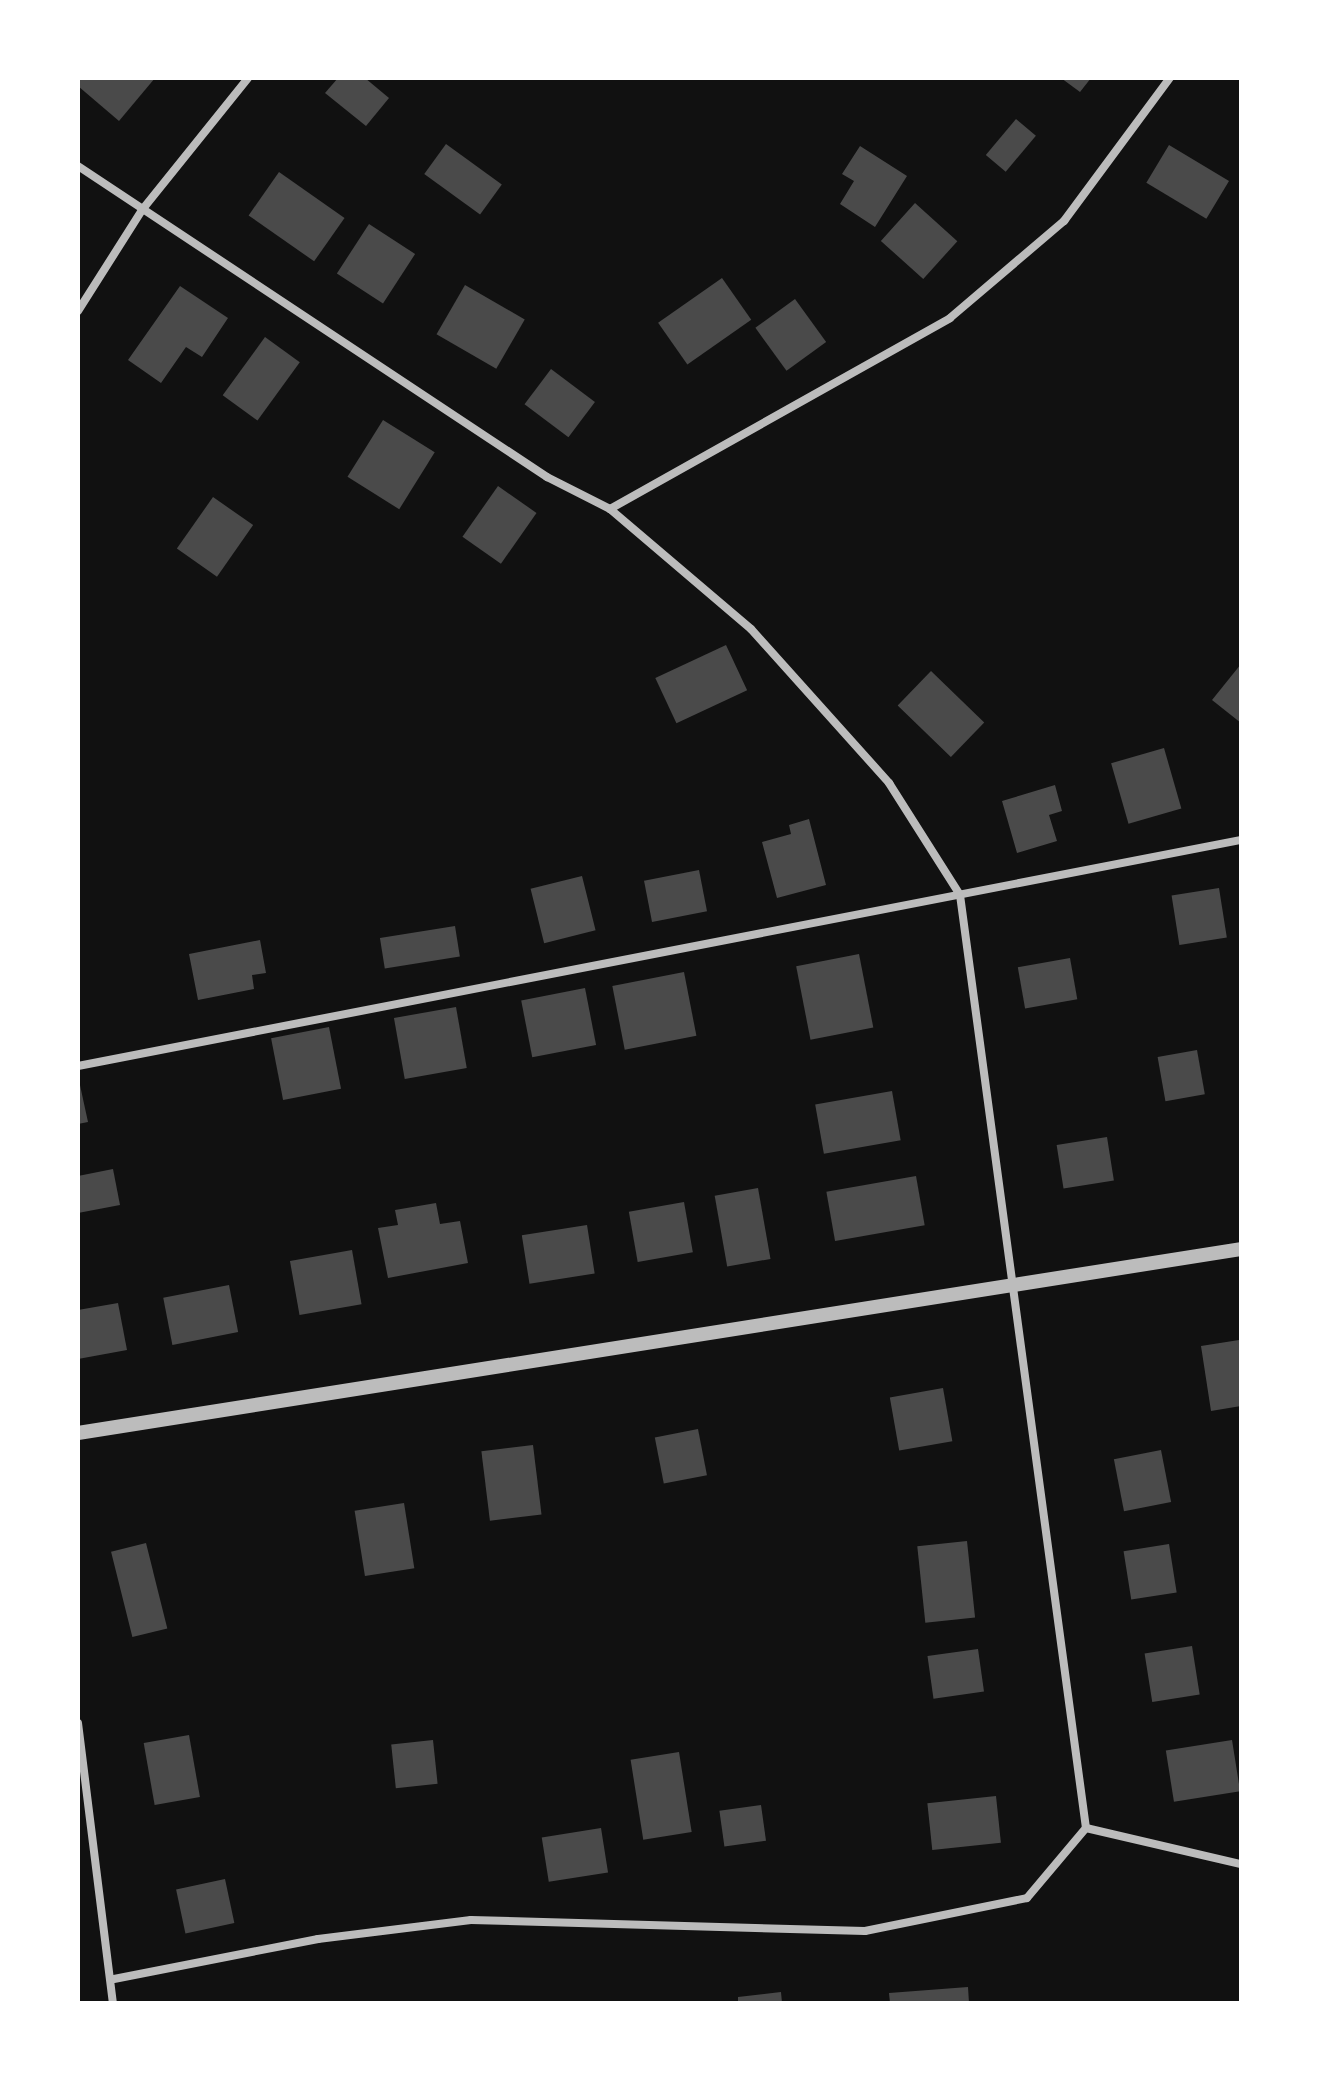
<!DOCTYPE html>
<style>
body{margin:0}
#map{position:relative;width:1319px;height:2081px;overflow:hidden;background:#111;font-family:Arial,sans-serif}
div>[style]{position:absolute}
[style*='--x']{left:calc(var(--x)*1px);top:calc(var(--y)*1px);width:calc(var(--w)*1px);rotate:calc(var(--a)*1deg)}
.building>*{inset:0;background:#4a4a4a;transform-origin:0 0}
.minor>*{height:8px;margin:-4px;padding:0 4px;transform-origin:4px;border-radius:4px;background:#bcbcbc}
.tertiary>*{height:14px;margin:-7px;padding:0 7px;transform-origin:7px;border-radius:7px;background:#bcbcbc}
span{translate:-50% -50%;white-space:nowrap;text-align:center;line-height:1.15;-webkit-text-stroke:6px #fff;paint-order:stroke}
.frame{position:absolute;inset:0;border:80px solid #fff;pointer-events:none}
</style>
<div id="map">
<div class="building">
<i style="clip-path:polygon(78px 78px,155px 78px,119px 121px,78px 86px)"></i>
<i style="clip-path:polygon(338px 78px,365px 78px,389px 98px,366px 126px,325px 93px)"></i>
<i style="clip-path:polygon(1061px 78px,1091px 78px,1080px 92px)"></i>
<i style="left:1016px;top:119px;width:26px;height:47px;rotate:40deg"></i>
<i style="left:446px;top:144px;width:69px;height:37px;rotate:36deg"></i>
<i style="left:1169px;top:145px;width:70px;height:44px;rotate:31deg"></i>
<i style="clip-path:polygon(860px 146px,907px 176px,875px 227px,840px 204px,854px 181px,842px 174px)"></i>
<i style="left:279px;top:172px;width:80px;height:53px;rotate:35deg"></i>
<i style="left:915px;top:203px;width:57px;height:51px;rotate:42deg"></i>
<i style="left:369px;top:224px;width:55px;height:59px;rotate:33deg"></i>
<i style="left:722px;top:278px;width:51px;height:78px;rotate:55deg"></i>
<i style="left:465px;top:285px;width:69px;height:57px;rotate:30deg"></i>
<i style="clip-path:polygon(180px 286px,228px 318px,202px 357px,186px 347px,161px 383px,128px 360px)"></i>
<i style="left:795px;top:299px;width:53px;height:49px;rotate:54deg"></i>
<i style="left:265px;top:337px;width:43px;height:72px;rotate:36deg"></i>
<i style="left:551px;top:369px;width:55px;height:44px;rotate:37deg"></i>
<i style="left:383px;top:420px;width:61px;height:67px;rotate:32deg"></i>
<i style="left:498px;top:486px;width:47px;height:62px;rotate:35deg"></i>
<i style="left:213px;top:497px;width:49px;height:63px;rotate:35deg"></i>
<i style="left:726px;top:645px;width:50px;height:78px;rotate:65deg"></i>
<i style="clip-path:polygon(1241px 664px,1241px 723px,1212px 700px)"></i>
<i style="left:931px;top:671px;width:74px;height:48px;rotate:44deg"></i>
<i style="left:1164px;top:748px;width:63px;height:55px;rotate:74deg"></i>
<i style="clip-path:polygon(1055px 785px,1062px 811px,1049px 815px,1057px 841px,1017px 853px,1002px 801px)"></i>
<i style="clip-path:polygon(809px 819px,826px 885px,777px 898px,762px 842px,791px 834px,789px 825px)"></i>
<i style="left:699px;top:870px;width:42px;height:56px;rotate:79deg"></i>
<i style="left:582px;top:876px;width:56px;height:53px;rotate:76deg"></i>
<i style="left:1219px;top:888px;width:50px;height:48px;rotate:81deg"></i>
<i style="left:455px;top:926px;width:31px;height:76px;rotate:81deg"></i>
<i style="clip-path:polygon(260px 940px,266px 973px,252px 975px,254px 989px,198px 1000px,189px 954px)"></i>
<i style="left:859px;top:954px;width:75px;height:64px;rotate:79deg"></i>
<i style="left:1070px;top:958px;width:42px;height:53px;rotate:80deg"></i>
<i style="left:684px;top:972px;width:65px;height:73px;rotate:79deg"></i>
<i style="left:585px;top:988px;width:58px;height:65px;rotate:79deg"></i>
<i style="left:456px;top:1007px;width:62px;height:63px;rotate:80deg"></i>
<i style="left:329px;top:1027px;width:63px;height:59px;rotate:79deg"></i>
<i style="left:1197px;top:1050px;width:45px;height:40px;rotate:80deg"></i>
<i style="clip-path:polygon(78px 1076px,88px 1122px,78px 1124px)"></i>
<i style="left:892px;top:1091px;width:50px;height:78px;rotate:80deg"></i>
<i style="left:1107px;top:1137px;width:44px;height:51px;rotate:81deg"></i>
<i style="clip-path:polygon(113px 1169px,120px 1205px,78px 1213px,78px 1176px)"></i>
<i style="left:916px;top:1176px;width:50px;height:91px;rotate:80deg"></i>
<i style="left:758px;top:1188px;width:72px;height:44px;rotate:80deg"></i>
<i style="left:684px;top:1202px;width:51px;height:56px;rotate:80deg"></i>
<i style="clip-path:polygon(436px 1203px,440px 1224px,460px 1221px,468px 1263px,388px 1278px,378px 1228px,398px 1225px,395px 1210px)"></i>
<i style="left:587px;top:1225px;width:49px;height:66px;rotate:81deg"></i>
<i style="left:352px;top:1250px;width:55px;height:63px;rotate:80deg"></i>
<i style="left:229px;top:1285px;width:48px;height:67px;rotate:79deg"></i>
<i style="clip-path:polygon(118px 1303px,127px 1350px,78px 1359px,78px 1310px)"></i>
<i style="clip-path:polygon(1239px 1340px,1241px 1406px,1211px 1411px,1201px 1346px)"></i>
<i style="left:943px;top:1388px;width:54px;height:54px;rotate:80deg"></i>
<i style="left:698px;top:1429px;width:47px;height:44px;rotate:79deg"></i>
<i style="left:533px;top:1445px;width:70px;height:52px;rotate:83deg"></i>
<i style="left:1161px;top:1450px;width:53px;height:48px;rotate:79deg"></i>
<i style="left:404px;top:1503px;width:66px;height:50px;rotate:81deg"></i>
<i style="left:967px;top:1541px;width:77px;height:50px;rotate:84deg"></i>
<i style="left:146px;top:1543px;width:88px;height:36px;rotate:76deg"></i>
<i style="left:1169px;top:1544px;width:49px;height:46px;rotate:81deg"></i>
<i style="left:1192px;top:1646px;width:49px;height:48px;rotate:81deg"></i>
<i style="left:978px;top:1649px;width:43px;height:51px;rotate:82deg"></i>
<i style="left:189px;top:1735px;width:63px;height:46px;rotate:80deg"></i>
<i style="left:433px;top:1740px;width:44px;height:42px;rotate:84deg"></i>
<i style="left:1232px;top:1740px;width:52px;height:67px;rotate:81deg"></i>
<i style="left:679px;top:1752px;width:81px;height:49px;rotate:81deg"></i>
<i style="left:996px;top:1796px;width:47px;height:69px;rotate:84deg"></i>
<i style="left:761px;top:1805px;width:36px;height:42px;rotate:82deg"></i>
<i style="left:601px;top:1828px;width:45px;height:60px;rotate:81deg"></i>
<i style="left:225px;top:1879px;width:45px;height:50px;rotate:78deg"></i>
<i style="clip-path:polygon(968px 1987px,969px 2003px,890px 2003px,889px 1993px)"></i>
<i style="clip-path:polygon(781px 1992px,782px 2003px,738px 2003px,738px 1997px)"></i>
</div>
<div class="minor">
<i style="--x:78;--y:166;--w:563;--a:33.55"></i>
<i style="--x:547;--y:477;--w:71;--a:26.9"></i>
<i style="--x:610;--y:509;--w:185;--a:40.4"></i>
<i style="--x:751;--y:629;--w:207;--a:48.1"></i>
<i style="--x:889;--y:783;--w:133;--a:57.6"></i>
<i style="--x:960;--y:895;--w:941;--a:82.31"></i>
<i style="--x:78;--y:311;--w:120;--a:-57.6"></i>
<i style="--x:142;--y:210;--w:169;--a:-51.2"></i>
<i style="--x:610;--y:509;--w:390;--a:-29.3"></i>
<i style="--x:950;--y:318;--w:150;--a:-40.4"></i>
<i style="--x:1064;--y:221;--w:178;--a:-53.5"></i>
<i style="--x:78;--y:1066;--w:1185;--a:-11"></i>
<i style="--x:78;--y:1723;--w:282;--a:82.9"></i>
<i style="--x:114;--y:1979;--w:208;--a:-11.1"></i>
<i style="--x:318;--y:1939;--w:154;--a:-7.1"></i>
<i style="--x:471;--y:1920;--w:394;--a:1.6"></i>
<i style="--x:865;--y:1931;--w:165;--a:-11.5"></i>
<i style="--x:1027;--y:1898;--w:92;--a:-49.9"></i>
<i style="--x:1086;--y:1828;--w:159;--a:13.1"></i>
</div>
<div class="tertiary">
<i style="--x:78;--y:1433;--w:1177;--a:-8.99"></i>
</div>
<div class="frame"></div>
</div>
